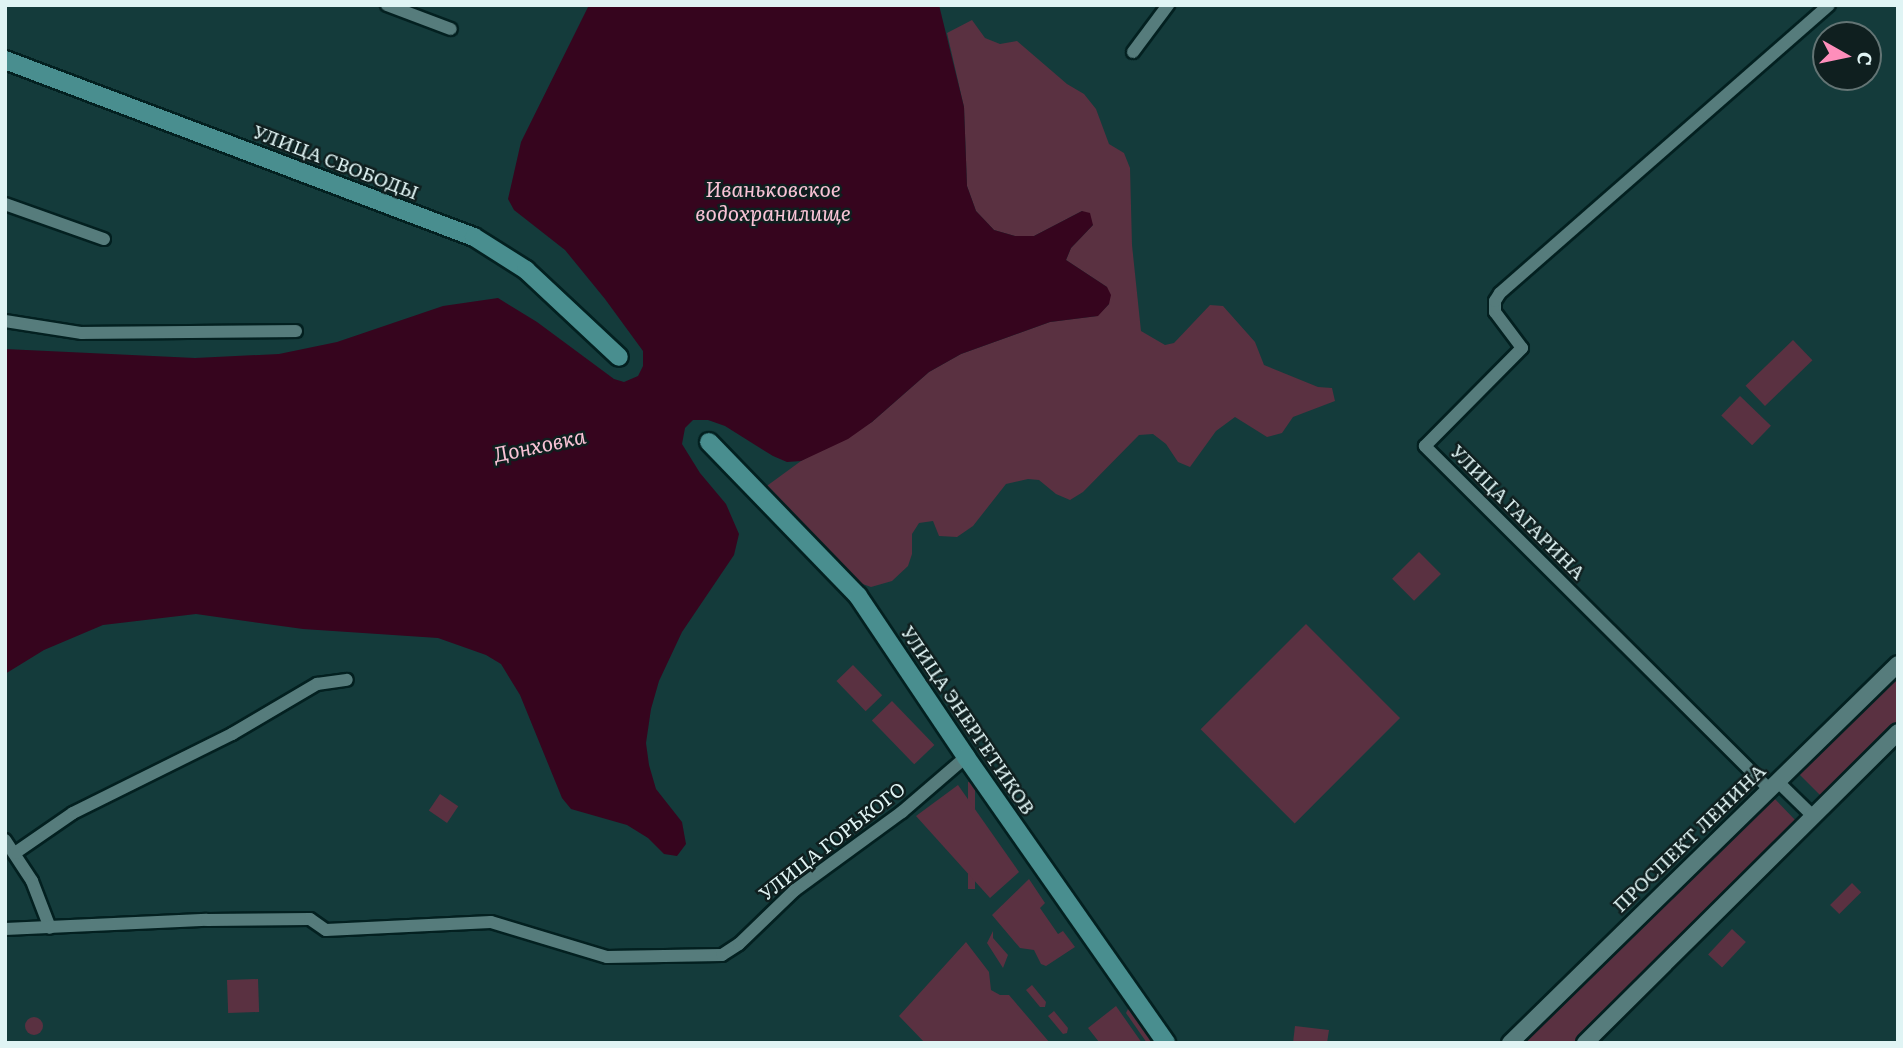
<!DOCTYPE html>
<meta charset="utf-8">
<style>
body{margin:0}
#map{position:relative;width:1903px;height:1048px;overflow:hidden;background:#143b3b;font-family:Literata,serif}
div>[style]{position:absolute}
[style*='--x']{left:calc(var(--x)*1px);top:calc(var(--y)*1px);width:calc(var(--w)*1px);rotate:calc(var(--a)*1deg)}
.green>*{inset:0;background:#5a3141;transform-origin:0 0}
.round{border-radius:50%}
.water>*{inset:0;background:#36051e}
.roads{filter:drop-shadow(2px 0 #032020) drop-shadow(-2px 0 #032020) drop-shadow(0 2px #032020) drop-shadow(0 -2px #032020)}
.minor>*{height:12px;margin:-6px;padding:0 6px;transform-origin:6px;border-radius:6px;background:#567c7c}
.tertiary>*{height:16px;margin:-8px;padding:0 8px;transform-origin:8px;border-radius:8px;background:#567c7c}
.secondary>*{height:18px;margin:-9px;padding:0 9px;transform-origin:9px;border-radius:9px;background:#498e8f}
span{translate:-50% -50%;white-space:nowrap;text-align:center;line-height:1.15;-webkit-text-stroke:5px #0f1f1f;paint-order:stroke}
.street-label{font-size:19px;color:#e0f4f4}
.water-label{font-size:21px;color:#f9c3d6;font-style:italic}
.frame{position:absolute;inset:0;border:7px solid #e0f4f4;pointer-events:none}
.north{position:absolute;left:1812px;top:21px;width:70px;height:70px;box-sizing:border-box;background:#0f1f1f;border:2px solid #637474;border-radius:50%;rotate:99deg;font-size:19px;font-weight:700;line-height:28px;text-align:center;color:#e0f4f4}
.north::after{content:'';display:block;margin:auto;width:24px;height:32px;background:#fe8ebb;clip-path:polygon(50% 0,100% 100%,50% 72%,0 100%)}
</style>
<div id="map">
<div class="green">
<i style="clip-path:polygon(972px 20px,985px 38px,1000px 44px,1017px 41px,1067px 84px,1084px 94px,1096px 109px,1109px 144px,1124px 153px,1130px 168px,1132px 245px,1141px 331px,1165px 345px,1174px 343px,1210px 305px,1223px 306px,1255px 342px,1264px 365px,1318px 387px,1332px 388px,1335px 401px,1293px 417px,1282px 433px,1267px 437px,1235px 417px,1216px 431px,1190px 467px,1178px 462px,1166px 444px,1153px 434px,1139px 435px,1083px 492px,1070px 500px,1056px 494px,1039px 480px,1028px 479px,1006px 484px,973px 526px,957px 537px,939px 536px,933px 521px,919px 523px,912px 534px,912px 554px,908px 566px,892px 581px,871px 587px,854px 581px,764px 488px,801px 461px,872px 422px,929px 372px,961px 354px,1050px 322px,1097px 316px,1109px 304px,1107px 287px,1066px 260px,1071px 248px,1093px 225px,1082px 211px,1034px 236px,1015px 236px,994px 230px,976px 211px,967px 186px,964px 107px,947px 33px)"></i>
<i style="left:1793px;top:340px;width:28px;height:66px;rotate:46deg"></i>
<i style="left:1740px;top:396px;width:43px;height:27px;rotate:44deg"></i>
<i style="left:1419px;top:552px;width:31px;height:38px;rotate:45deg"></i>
<i style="left:1306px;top:624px;width:133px;height:149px;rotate:45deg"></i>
<i style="left:853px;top:665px;width:42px;height:23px;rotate:46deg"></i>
<i style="clip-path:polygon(1898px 677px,1898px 721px,1822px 797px,1799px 774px)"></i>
<i style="left:892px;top:701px;width:61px;height:28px;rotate:46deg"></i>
<i style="left:968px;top:782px;width:7px;height:107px"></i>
<i style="clip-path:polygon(958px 785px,1019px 872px,990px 898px,916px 816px)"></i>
<i style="left:440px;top:794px;width:22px;height:20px;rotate:34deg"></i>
<i style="clip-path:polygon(1772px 796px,1798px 823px,1577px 1043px,1519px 1043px)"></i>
<i style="clip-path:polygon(1029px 879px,1045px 903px,1040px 908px,1058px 934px,1063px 931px,1075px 947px,1046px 966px,1041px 964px,1034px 950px,1020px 948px,992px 915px)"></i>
<i style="left:1852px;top:883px;width:13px;height:31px;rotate:45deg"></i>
<i style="left:1732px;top:929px;width:19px;height:35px;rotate:43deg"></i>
<i style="clip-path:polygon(993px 931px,993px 938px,1008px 955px,1003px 968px,987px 943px)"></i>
<i style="clip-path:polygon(966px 942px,989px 972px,991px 990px,1000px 995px,1009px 995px,1050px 1043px,925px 1043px,899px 1016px)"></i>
<i style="left:258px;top:979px;width:33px;height:31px;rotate:88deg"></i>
<i style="clip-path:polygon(1032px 985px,1046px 1002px,1045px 1007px,1040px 1007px,1026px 990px)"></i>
<i style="clip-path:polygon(1116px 1006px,1123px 1016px,1142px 1043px,1099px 1042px,1088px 1028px)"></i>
<i style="clip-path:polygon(1128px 1009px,1131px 1009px,1155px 1043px,1147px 1043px,1126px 1013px)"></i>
<i style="clip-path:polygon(1054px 1011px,1068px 1028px,1067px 1033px,1063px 1034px,1048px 1016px)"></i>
<i class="round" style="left:25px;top:1017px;width:18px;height:18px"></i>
<i style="clip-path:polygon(1295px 1026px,1329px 1030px,1327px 1043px,1293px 1043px)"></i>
</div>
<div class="water">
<i style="clip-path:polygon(589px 5px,939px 5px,964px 107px,967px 186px,976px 211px,994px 230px,1015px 236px,1034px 236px,1082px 211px,1090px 213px,1093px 225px,1071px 248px,1066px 260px,1107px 287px,1111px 295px,1109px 304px,1098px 316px,1050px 322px,961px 354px,929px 372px,872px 422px,848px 439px,801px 461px,787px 462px,773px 456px,725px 426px,708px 420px,693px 420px,685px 428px,682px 444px,700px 473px,726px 504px,739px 534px,734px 555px,682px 632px,659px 681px,651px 709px,646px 743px,649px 765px,656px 789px,682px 822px,686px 844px,677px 856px,664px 854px,648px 838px,627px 825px,571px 809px,562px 798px,520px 695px,501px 664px,486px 655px,438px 638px,303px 629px,196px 614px,103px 625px,44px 650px,5px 674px,5px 349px,195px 358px,279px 354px,337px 342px,443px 306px,498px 298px,537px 322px,614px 379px,624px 382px,638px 376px,643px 366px,643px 351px,605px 299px,565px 250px,514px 210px,508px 199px,521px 142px)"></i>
</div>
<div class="roads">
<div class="minor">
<i style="--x:387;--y:5;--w:68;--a:20.6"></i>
<i style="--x:1133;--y:52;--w:59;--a:-53.3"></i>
<i style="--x:5;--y:204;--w:105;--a:19.5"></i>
<i style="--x:5;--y:321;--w:78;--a:8.9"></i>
<i style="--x:82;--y:333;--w:214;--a:-0.5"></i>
<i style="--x:1777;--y:781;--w:52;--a:44.2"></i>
<i style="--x:1769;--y:789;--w:486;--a:-135.1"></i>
<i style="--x:1425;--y:446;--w:138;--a:-45.3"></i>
<i style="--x:1522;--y:348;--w:45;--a:-126.9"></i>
<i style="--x:1495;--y:312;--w:11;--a:-90"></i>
<i style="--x:1495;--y:301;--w:9;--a:-58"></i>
<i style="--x:1500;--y:293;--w:437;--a:-41.2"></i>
<i style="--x:5;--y:840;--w:49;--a:56.6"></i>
<i style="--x:32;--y:881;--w:50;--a:69"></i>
<i style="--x:15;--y:853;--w:70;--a:-34.6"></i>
<i style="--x:73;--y:813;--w:178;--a:-26.4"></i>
<i style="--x:232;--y:734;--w:99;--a:-30.5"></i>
<i style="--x:317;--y:684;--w:30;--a:-8"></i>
<i style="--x:5;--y:929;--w:202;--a:-2.6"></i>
<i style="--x:207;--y:920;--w:103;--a:-0.6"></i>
<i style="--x:310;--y:919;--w:19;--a:35"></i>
<i style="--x:326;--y:930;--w:165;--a:-2.8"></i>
<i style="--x:491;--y:922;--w:121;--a:16.8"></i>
<i style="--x:607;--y:957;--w:115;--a:-1"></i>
<i style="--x:722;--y:955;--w:20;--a:-33"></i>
<i style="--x:739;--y:944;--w:78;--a:-44"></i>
<i style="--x:795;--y:890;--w:132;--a:-36.1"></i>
<i style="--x:902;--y:812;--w:84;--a:-40.7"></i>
</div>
<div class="tertiary">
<i style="--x:1510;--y:1043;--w:542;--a:-44.33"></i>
<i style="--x:1585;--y:1043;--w:441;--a:-44.8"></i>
</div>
<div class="secondary">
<i style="--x:5;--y:60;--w:501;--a:20.68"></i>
<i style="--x:474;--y:237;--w:62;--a:32.4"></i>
<i style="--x:526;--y:270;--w:127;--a:43.1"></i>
<i style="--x:709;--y:442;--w:214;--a:45.9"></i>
<i style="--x:858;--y:596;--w:194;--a:56.1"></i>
<i style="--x:966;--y:757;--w:349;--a:55"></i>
</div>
</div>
<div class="street-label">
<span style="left:336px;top:162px;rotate:21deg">УЛИЦА СВОБОДЫ</span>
<span style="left:1518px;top:512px;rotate:45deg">УЛИЦА ГАГАРИНА</span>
<span style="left:968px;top:720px;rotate:56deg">УЛИЦА ЭНЕРГЕТИКОВ</span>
<span style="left:1689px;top:838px;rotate:-44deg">ПРОСПЕКТ ЛЕНИНА</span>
<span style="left:832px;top:841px;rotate:-38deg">УЛИЦА ГОРЬКОГО</span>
</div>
<div class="water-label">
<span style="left:773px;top:200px">Иваньковское<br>водохранилище</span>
<span style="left:539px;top:444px;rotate:-12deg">Донховка</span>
</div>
<div class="frame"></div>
<div class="north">С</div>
</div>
